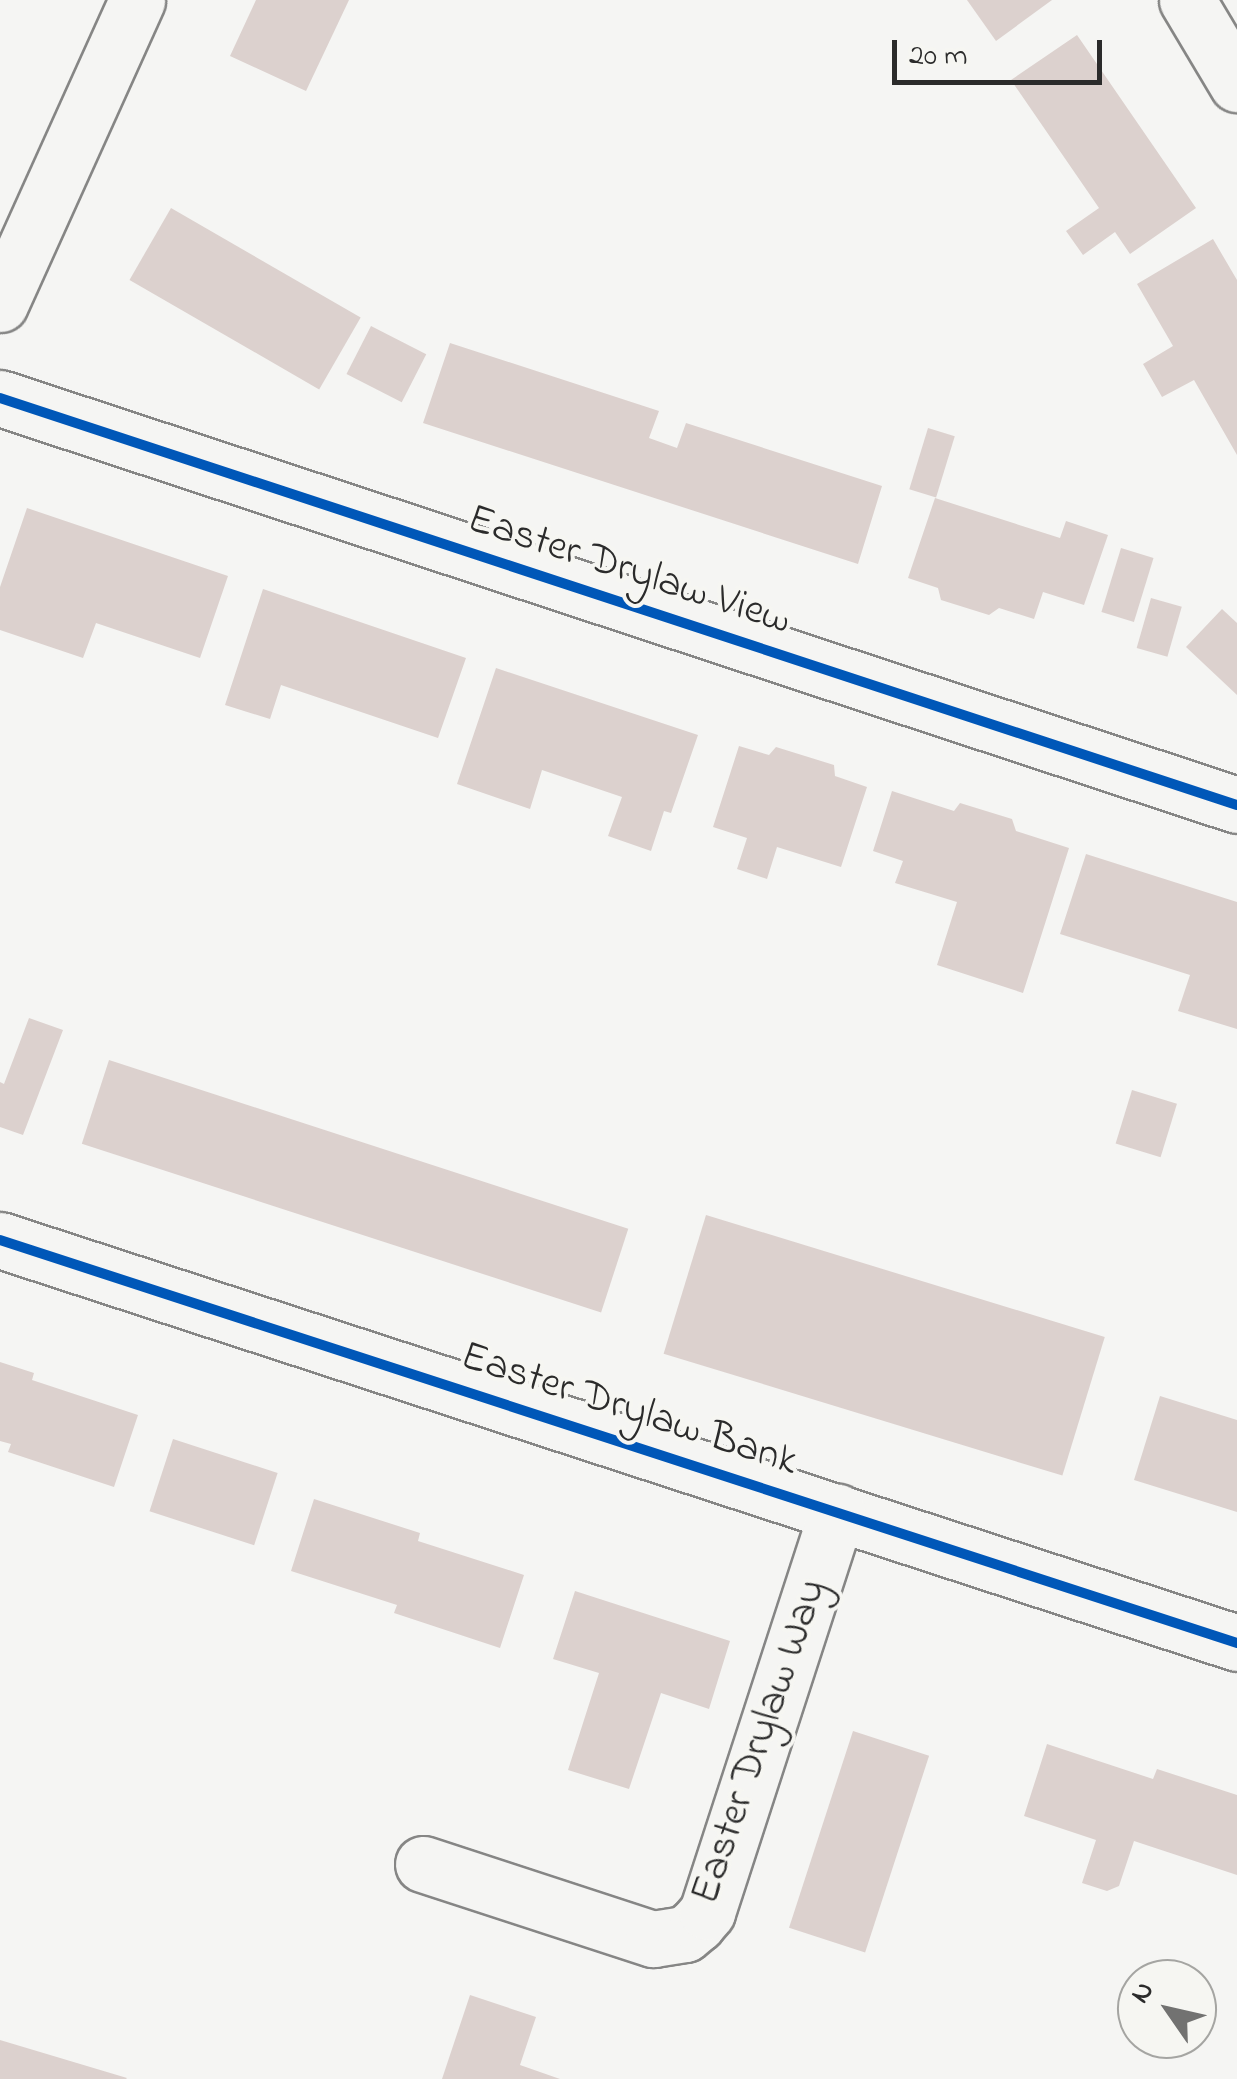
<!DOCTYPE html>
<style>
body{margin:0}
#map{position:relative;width:1237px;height:2079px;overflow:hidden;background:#f5f5f3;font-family:"Indie Flower",sans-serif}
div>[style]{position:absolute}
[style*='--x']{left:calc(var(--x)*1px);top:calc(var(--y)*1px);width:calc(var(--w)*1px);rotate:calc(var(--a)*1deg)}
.building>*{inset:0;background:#dcd1ce;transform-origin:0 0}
.roads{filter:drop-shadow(2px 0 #868685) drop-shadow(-2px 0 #868685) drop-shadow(0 2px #868685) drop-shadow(0 -2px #868685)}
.minor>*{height:55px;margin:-27.5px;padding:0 27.5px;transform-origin:27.5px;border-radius:27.5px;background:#f5f5f3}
.cycleway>*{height:10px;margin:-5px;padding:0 5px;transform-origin:5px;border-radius:5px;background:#0057b8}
span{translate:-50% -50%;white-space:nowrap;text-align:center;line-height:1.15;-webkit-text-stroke:8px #f6f6f2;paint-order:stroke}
.street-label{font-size:42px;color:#2b2b2b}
.north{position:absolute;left:1117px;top:1959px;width:100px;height:100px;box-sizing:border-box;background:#f6f6f2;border:2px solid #a5a5a2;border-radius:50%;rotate:304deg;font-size:28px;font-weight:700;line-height:40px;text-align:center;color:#2b2b2b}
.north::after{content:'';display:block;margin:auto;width:35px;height:45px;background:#727271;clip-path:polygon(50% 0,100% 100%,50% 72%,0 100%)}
.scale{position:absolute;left:892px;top:40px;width:210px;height:45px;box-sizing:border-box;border:5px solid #2b2b2b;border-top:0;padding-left:12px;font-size:30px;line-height:35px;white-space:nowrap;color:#2b2b2b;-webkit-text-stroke:8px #f6f6f2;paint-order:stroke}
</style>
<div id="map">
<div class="building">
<i style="clip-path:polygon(256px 0,349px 0,306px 91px,230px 56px)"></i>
<i style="clip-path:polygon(967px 0,1052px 0,996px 41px)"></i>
<i style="clip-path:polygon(1077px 35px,1196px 208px,1130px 254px,1115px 232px,1083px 255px,1066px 231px,1099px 208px,1011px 80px)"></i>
<i style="left:171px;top:208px;width:219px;height:83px;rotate:30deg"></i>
<i style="clip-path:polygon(1213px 239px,1237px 280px,1237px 455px,1194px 380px,1162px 397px,1143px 364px,1173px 346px,1137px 284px)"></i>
<i style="left:371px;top:326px;width:62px;height:54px;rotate:27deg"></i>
<i style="clip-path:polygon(450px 343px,659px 411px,649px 438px,677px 448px,686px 423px,882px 486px,858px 564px,423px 423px)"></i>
<i style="left:928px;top:428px;width:28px;height:64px;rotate:17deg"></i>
<i style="clip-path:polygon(935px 498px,1060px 538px,1066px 521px,1108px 535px,1084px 605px,1043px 592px,1034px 619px,999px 608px,989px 615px,941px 600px,938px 588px,908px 578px)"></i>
<i style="clip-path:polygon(27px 508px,228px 576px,200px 658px,96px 623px,83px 658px,0 630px,0 587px)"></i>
<i style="left:1121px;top:548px;width:34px;height:67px;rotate:17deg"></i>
<i style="clip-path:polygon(263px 589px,466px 658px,438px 738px,281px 685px,270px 719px,225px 705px)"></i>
<i style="left:1151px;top:598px;width:32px;height:52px;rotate:16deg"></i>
<i style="clip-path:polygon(1222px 609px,1237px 623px,1237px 695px,1186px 647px)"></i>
<i style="clip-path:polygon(496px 668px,698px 735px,671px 813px,664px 811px,651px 851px,608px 836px,622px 797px,542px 770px,530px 809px,457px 784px)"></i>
<i style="clip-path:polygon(739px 746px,769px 755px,776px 747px,834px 765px,835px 776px,867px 787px,841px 867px,777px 847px,767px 879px,737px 869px,747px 838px,713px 827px)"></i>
<i style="clip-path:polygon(892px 791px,954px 811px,960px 803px,1012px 819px,1016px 831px,1069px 848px,1023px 993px,937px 965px,957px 902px,895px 883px,903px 861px,873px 851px)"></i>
<i style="clip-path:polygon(1086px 854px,1237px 902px,1237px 1029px,1178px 1011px,1190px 975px,1060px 934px)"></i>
<i style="clip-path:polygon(29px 1018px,63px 1030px,23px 1135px,0 1127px,0 1082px,4px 1084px)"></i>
<i style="left:109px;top:1060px;width:546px;height:88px;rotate:18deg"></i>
<i style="left:1132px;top:1090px;width:47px;height:56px;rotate:17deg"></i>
<i style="left:706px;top:1215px;width:417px;height:145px;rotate:17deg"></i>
<i style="clip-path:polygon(0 1362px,34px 1373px,32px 1380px,138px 1415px,114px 1487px,8px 1452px,11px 1444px,0 1441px)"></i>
<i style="clip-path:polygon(1160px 1396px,1237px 1420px,1237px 1512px,1134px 1480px)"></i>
<i style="left:173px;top:1439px;width:110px;height:76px;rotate:18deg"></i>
<i style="clip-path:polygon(314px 1499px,420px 1533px,418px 1541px,524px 1575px,500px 1648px,394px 1613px,397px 1605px,291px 1571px)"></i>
<i style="clip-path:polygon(575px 1591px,730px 1641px,709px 1709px,661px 1693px,629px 1789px,568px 1770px,599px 1673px,553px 1659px)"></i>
<i style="left:853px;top:1731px;width:80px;height:207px;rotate:18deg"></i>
<i style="clip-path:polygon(1047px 1744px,1153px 1779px,1157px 1769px,1237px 1795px,1237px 1875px,1134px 1841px,1119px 1886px,1107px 1891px,1082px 1883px,1096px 1840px,1024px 1816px)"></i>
<i style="clip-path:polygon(470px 1995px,536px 2017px,520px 2065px,560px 2079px,442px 2079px)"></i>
<i style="clip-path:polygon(0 2040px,127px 2078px,126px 2079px,0 2079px)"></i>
</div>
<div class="roads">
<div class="minor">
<i style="--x:1187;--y:0;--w:98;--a:59.2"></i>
<i style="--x:0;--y:304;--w:333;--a:-65.7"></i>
<i style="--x:0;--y:398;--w:1302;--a:18.21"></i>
<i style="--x:0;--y:1240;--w:1301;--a:18.04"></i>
<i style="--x:423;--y:1864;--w:242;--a:18.1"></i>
<i style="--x:653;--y:1939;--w:32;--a:-9"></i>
<i style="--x:685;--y:1934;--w:16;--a:-40"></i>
<i style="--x:697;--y:1924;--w:16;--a:-50"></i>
<i style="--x:707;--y:1912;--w:421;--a:-72"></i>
</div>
</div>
<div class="cycleway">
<i style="--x:0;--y:398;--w:1302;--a:18.21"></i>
<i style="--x:0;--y:1240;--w:1301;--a:18.04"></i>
</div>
<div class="street-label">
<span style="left:629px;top:571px;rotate:18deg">Easter Drylaw View</span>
<span style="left:629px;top:1410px;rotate:18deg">Easter Drylaw Bank</span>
<span style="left:760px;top:1742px;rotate:-71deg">Easter Drylaw Way</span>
</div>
<div class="north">N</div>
<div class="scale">20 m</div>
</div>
